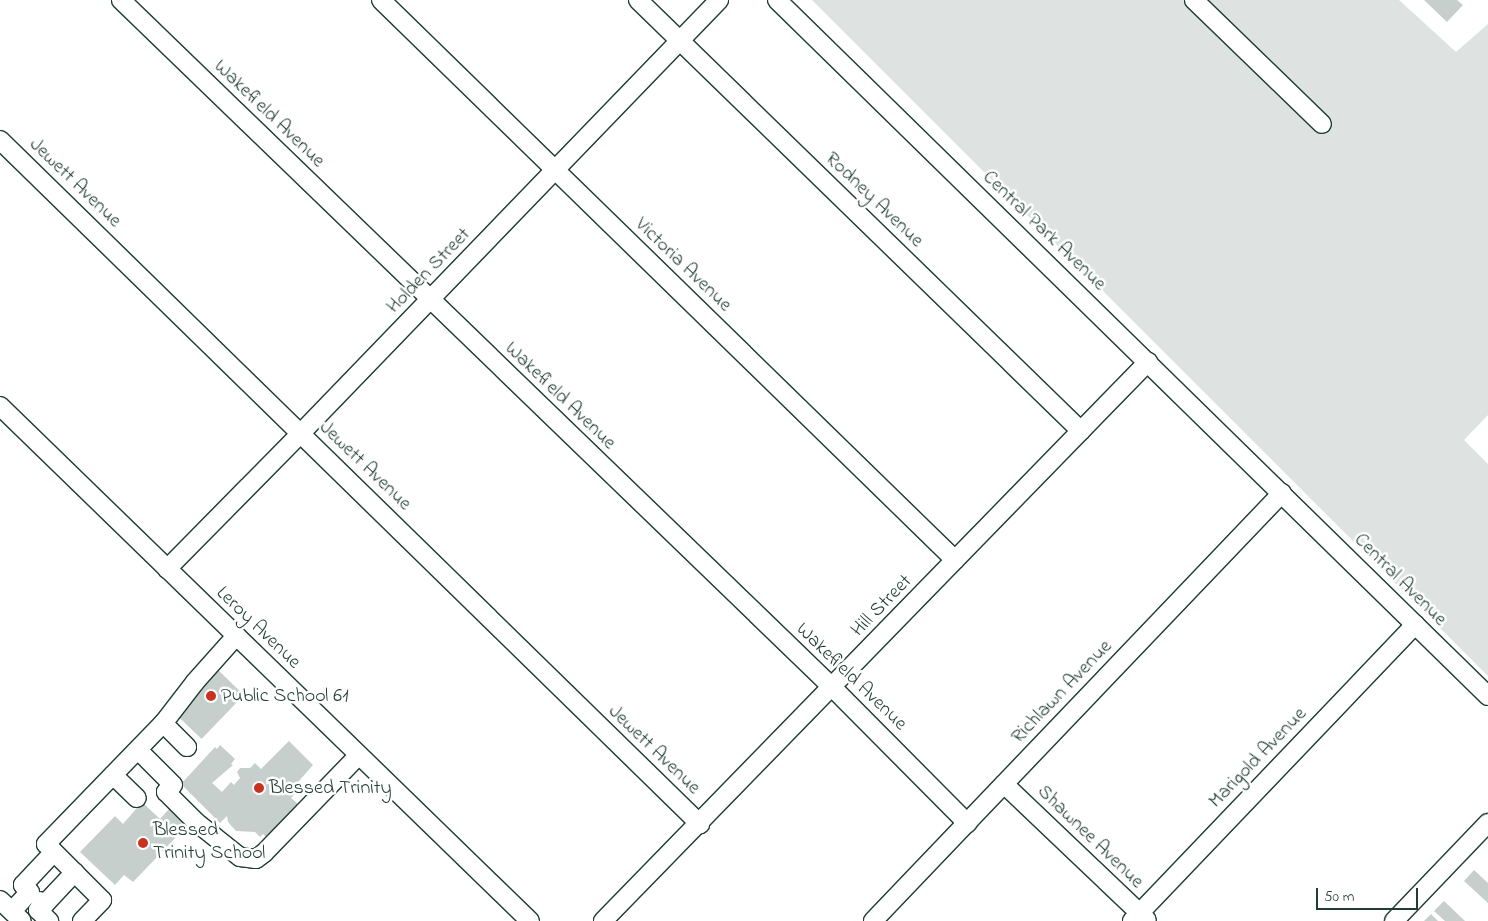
<!DOCTYPE html>
<style>
body{margin:0}
#map{position:relative;width:1488px;height:921px;overflow:hidden;background:#fff;font-family:"Indie Flower",sans-serif}
div>[style]{position:absolute}
[style*='--x']{left:calc(var(--x)*1px);top:calc(var(--y)*1px);width:calc(var(--w)*1px);rotate:calc(var(--a)*1deg)}
.green>*{inset:0;background:#dee3e2}
.building>*{inset:0;background:#c7cfcc;transform-origin:0 0}
.roads{filter:drop-shadow(1px 0 #1f3d34) drop-shadow(-1px 0 #1f3d34) drop-shadow(0 1px #1f3d34) drop-shadow(0 -1px #1f3d34)}
.minor>*{height:18px;margin:-9px;padding:0 9px;transform-origin:9px;border-radius:9px;background:#fff}
.dots>*{width:14px;height:14px;translate:-50% -50%;box-sizing:border-box;border:2px solid #fff;border-radius:50%}
span{translate:-50% -50%;white-space:nowrap;text-align:center;line-height:1.15;-webkit-text-stroke:5px #fff;paint-order:stroke}
.street-label{font-size:20px;color:#1f3d34}
.poi-label{font-size:20px;color:#1f3d34}
.left{translate:0 -50%;text-align:left}
.scale{position:absolute;left:1316px;top:888px;width:102px;height:22px;box-sizing:border-box;border:2px solid #1f3d34;border-top:0;padding-left:6px;font-size:15px;line-height:18px;white-space:nowrap;color:#1f3d34;-webkit-text-stroke:4px #fff;paint-order:stroke}
</style>
<div id="map">
<div class="green">
<i style="clip-path:polygon(812px 0,1399px 0,1456px 52px,1488px 24px,1488px 415px,1464px 440px,1488px 464px,1488px 676px)"></i>
</div>
<div class="building">
<i style="clip-path:polygon(1424px 0,1457px 0,1463px 5px,1447px 22px)"></i>
<i style="left:218px;top:670px;width:36px;height:61px;rotate:44deg"></i>
<i style="clip-path:polygon(289px 741px,313px 765px,291px 790px,295px 794px,291px 798px,298px 804px,277px 825px,279px 828px,268px 839px,263px 834px,260px 837px,255px 832px,236px 831px,228px 822px,227px 816px,220px 823px,181px 784px,215px 747px,217px 749px,220px 745px,235px 759px,231px 764px,233px 765px,212px 783px,222px 792px,231px 782px,234px 785px,240px 778px,237px 772px,240px 768px,250px 768px,255px 763px,261px 769px)"></i>
<i style="clip-path:polygon(142px 802px,160px 819px,169px 809px,186px 827px,133px 882px,124px 875px,115px 885px,80px 852px,115px 816px,123px 824px)"></i>
<i style="clip-path:polygon(1474px 870px,1488px 883px,1488px 903px,1464px 881px)"></i>
<i style="clip-path:polygon(1444px 901px,1465px 921px,1445px 921px,1434px 911px)"></i>
<i style="clip-path:polygon(1431px 914px,1438px 921px,1424px 921px)"></i>
</div>
<div class="roads">
<div class="minor">
<i style="--x:121;--y:0;--w:989;--a:44.02"></i>
<i style="--x:832;--y:687;--w:192;--a:45.2"></i>
<i style="--x:381;--y:0;--w:802;--a:44.29"></i>
<i style="--x:638;--y:0;--w:618;--a:44.21"></i>
<i style="--x:777;--y:0;--w:995;--a:44.39"></i>
<i style="--x:1194;--y:0;--w:178;--a:44.1"></i>
<i style="--x:0;--y:140;--w:979;--a:44.34"></i>
<i style="--x:0;--y:406;--w:739;--a:44.18"></i>
<i style="--x:167;--y:569;--w:191;--a:-45.4"></i>
<i style="--x:301;--y:433;--w:602;--a:-46.01"></i>
<i style="--x:163;--y:723;--w:34;--a:45"></i>
<i style="--x:138;--y:750;--w:49;--a:45"></i>
<i style="--x:173;--y:785;--w:10;--a:135"></i>
<i style="--x:166;--y:792;--w:42;--a:45"></i>
<i style="--x:196;--y:822;--w:56;--a:38.5"></i>
<i style="--x:240;--y:857;--w:16;--a:7"></i>
<i style="--x:256;--y:859;--w:10;--a:-37"></i>
<i style="--x:264;--y:853;--w:135;--a:-45.9"></i>
<i style="--x:113;--y:775;--w:33;--a:44"></i>
<i style="--x:1004;--y:784;--w:197;--a:43.6"></i>
<i style="--x:0;--y:900;--w:30;--a:44"></i>
<i style="--x:40;--y:901;--w:6;--a:45"></i>
<i style="--x:44;--y:905;--w:8;--a:140"></i>
<i style="--x:38;--y:910;--w:16;--a:45"></i>
<i style="--x:44;--y:905;--w:45;--a:-46.8"></i>
<i style="--x:12;--y:911;--w:26;--a:-47"></i>
<i style="--x:30;--y:892;--w:10;--a:-135"></i>
<i style="--x:23;--y:885;--w:45;--a:-46.8"></i>
<i style="--x:82;--y:921;--w:29;--a:-46"></i>
<i style="--x:102;--y:900;--w:79;--a:-135"></i>
<i style="--x:46;--y:844;--w:171;--a:-45.9"></i>
<i style="--x:165;--y:721;--w:49;--a:-52.4"></i>
<i style="--x:195;--y:682;--w:62;--a:-48.3"></i>
<i style="--x:603;--y:921;--w:781;--a:-45.73"></i>
<i style="--x:873;--y:921;--w:592;--a:-46.3"></i>
<i style="--x:1132;--y:921;--w:410;--a:-46.3"></i>
<i style="--x:1394;--y:921;--w:136;--a:-46.2"></i>
</div>
</div>
<div class="dots">
<i style="left:211px;top:696px;background:#c8321e"></i>
<i style="left:259px;top:788px;background:#c8321e"></i>
<i style="left:143px;top:843px;background:#c8321e"></i>
</div>
<div class="street-label">
<span style="left:269px;top:114px;rotate:44deg">Wakefield Avenue</span>
<span style="left:75px;top:183px;rotate:44deg">Jewett Avenue</span>
<span style="left:874px;top:200px;rotate:44deg">Rodney Avenue</span>
<span style="left:1044px;top:231px;rotate:44deg">Central Park Avenue</span>
<span style="left:683px;top:265px;rotate:44deg">Victoria Avenue</span>
<span style="left:429px;top:271px;rotate:-46deg">Holden Street</span>
<span style="left:560px;top:396px;rotate:44deg">Wakefield Avenue</span>
<span style="left:365px;top:466px;rotate:44deg">Jewett Avenue</span>
<span style="left:1400px;top:580px;rotate:45deg">Central Avenue</span>
<span style="left:882px;top:606px;rotate:-46deg">Hill Street</span>
<span style="left:258px;top:628px;rotate:44deg">Leroy Avenue</span>
<span style="left:851px;top:677px;rotate:44deg">Wakefield Avenue</span>
<span style="left:1062px;top:692px;rotate:-46deg">Richlawn Avenue</span>
<span style="left:654px;top:750px;rotate:44deg">Jewett Avenue</span>
<span style="left:1258px;top:758px;rotate:-46deg">Marigold Avenue</span>
<span style="left:1090px;top:837px;rotate:44deg">Shawnee Avenue</span>
</div>
<div class="poi-label">
<span class="left" style="left:221px;top:696px">Public School 61</span>
<span class="left" style="left:269px;top:788px">Blessed Trinity</span>
<span class="left" style="left:153px;top:842px">Blessed<br>Trinity School</span>
</div>
<div class="scale">50 m</div>
</div>
